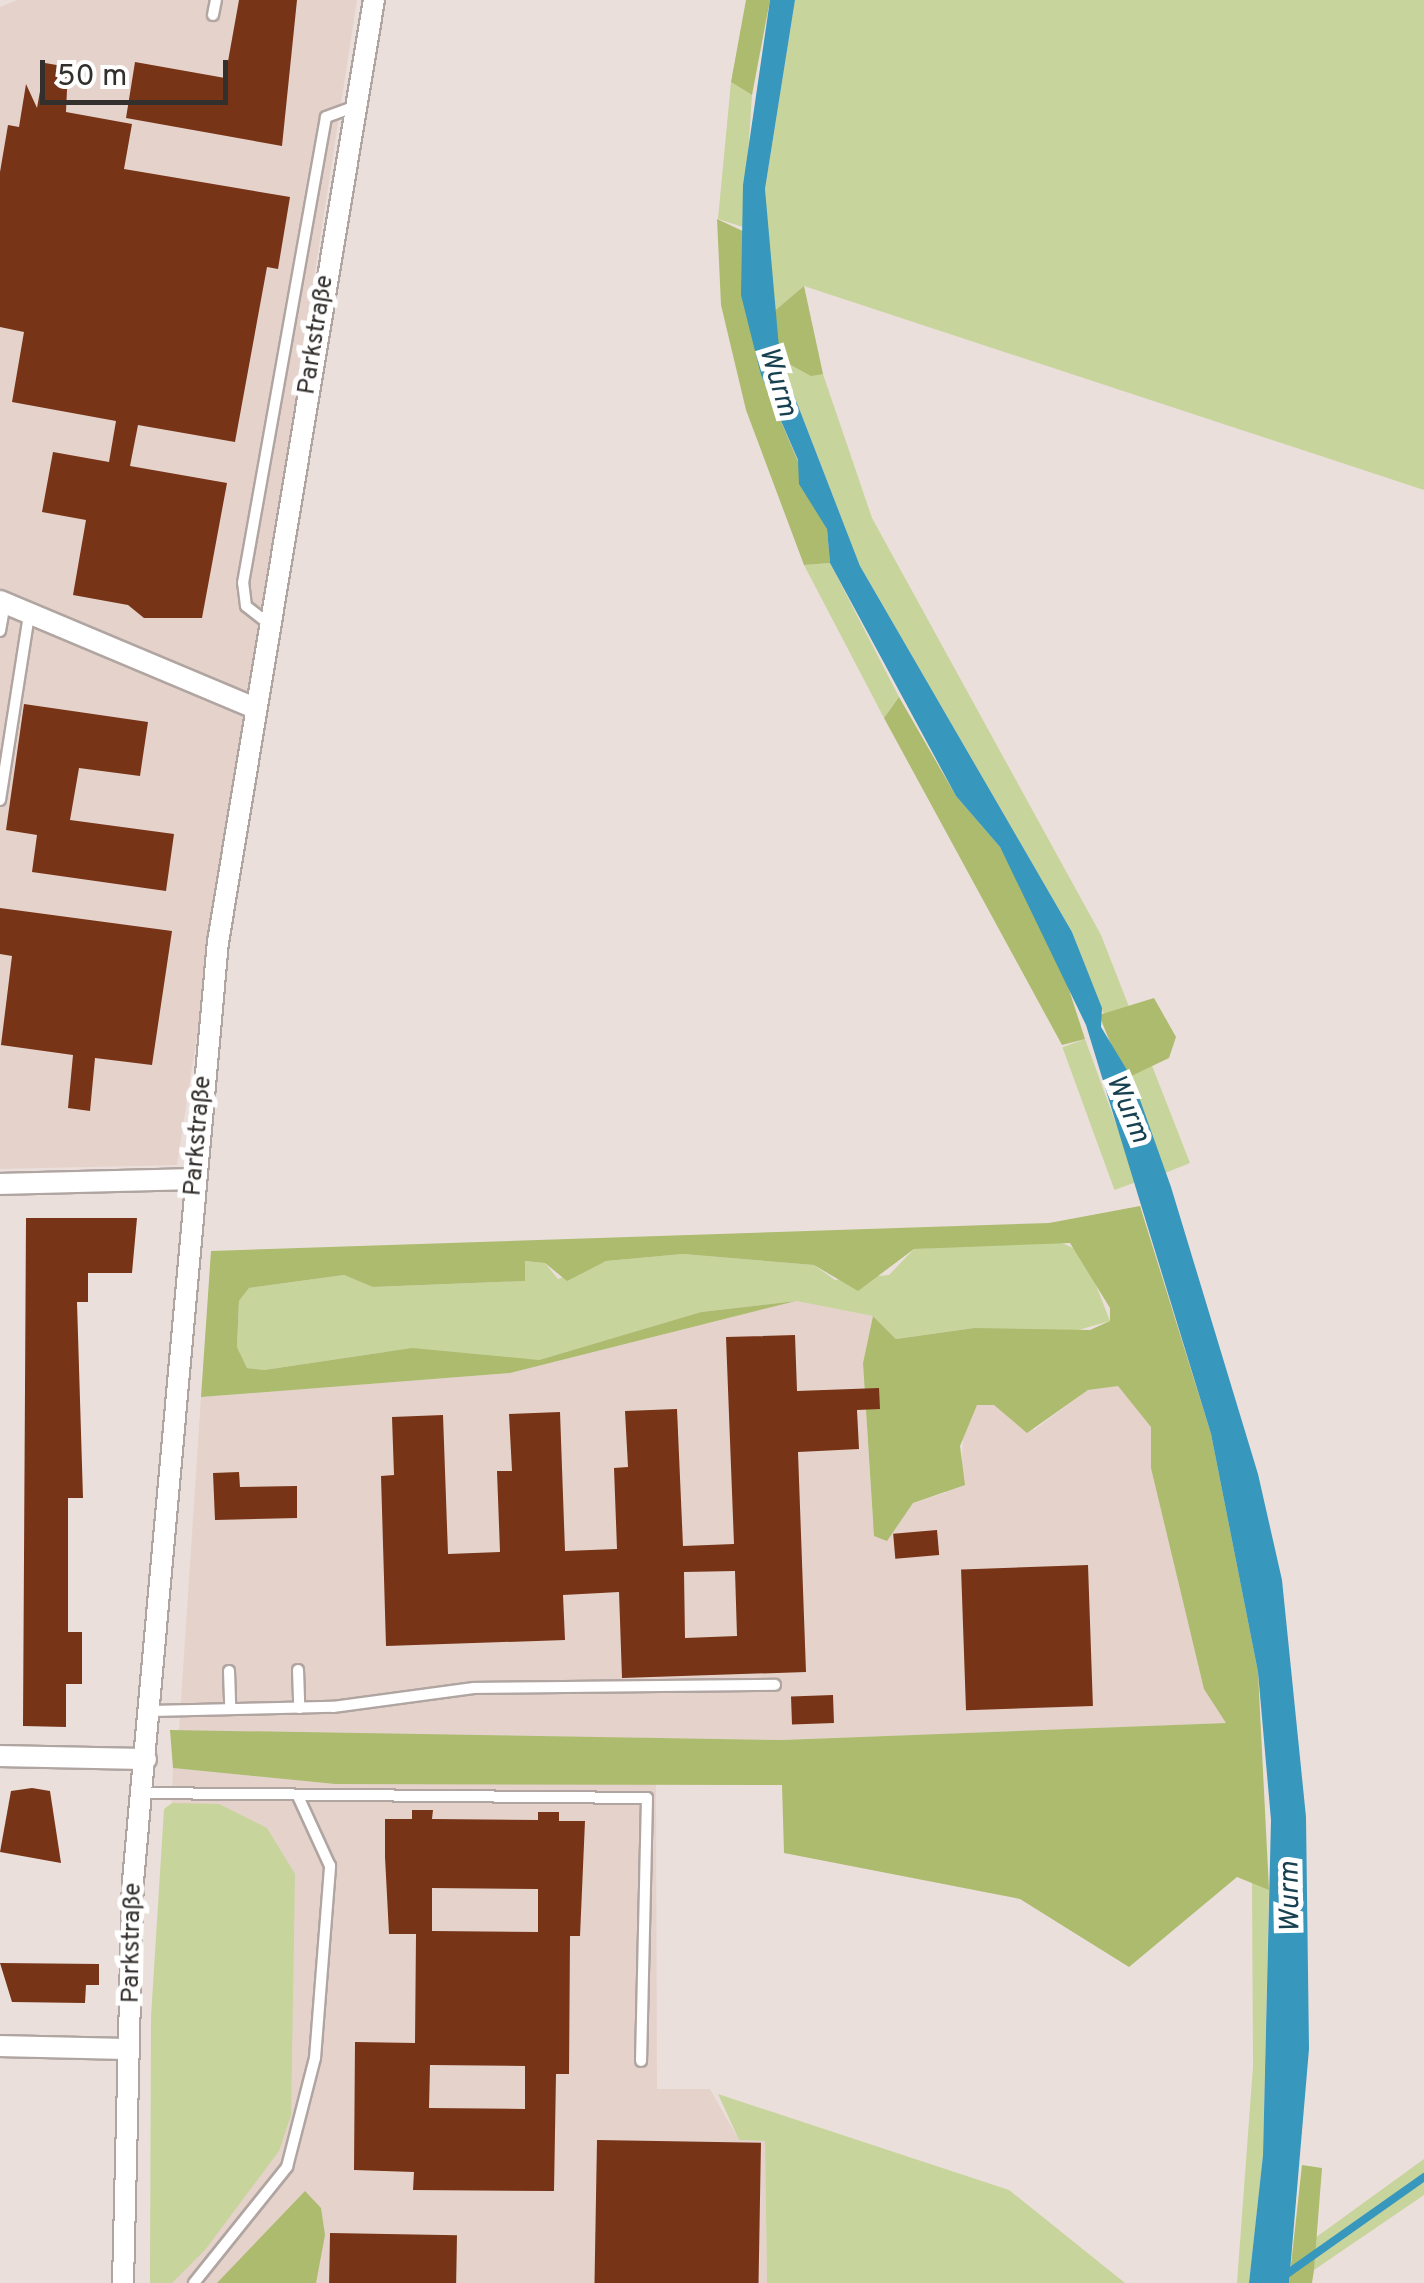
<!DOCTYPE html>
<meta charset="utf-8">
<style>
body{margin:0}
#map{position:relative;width:1424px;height:2283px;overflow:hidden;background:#ebdfdb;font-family:Overpass,sans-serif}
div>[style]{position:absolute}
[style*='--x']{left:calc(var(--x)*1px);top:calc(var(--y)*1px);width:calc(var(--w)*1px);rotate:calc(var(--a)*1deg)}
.built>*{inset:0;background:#e5d2cb}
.green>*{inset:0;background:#c7d49c;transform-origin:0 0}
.forest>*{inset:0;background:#acbb6e}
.water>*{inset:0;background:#3897bc}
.stream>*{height:8px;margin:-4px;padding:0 4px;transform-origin:4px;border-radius:4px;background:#3897bc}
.building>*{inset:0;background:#773417;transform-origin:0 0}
.roads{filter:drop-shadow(2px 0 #b0a5a1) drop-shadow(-2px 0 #b0a5a1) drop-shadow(0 2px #b0a5a1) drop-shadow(0 -2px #b0a5a1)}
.lane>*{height:10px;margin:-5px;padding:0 5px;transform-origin:5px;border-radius:5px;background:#fff}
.street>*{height:20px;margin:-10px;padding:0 10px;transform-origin:10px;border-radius:10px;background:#fff}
span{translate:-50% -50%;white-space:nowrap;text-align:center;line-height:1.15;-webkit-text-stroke:10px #fff;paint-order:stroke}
.street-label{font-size:25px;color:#332f2d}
.water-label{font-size:28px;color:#174050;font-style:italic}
.scale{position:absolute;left:40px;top:60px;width:188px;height:45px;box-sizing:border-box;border:5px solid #332f2d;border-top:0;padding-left:12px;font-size:30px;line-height:35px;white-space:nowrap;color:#332f2d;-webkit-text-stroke:8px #fff;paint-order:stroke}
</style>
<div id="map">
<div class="built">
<i style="clip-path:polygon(17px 0,357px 0,177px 1165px,0 1169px,0 7px)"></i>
<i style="clip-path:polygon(796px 1301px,873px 1316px,863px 1363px,873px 1524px,892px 1531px,913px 1503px,945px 1493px,961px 1471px,964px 1423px,977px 1405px,994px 1405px,1034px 1430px,1088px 1390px,1117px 1386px,1151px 1361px,1227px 1723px,782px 1740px,179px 1731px,201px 1397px,510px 1373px)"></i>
<i style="clip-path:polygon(173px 1768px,335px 1784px,656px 1779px,657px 2089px,710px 2089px,739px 2140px,765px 2141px,767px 2283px,153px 2283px)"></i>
</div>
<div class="green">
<i style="clip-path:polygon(795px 0,1424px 0,1424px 490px,804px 286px,772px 313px,765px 189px)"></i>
<i style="clip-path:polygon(731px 82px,752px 95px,743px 227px,718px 219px)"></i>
<i style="clip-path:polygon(780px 359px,823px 374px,872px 518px,1101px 935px,1190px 1163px,1165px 1173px,1072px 932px,860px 566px)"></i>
<i style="clip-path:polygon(830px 563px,899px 697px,884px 718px,804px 565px)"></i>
<i style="left:1085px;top:1039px;width:152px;height:24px;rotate:70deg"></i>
<i style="clip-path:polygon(1057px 1241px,1083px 1252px,1110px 1321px,1061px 1335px,974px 1328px,896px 1339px,873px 1316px,796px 1301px,701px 1312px,539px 1360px,385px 1352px,264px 1370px,247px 1368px,237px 1347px,239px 1301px,249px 1288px,344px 1275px,374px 1287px,524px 1281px,524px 1261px,545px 1263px,558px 1279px,606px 1261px,683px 1254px,814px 1265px,835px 1280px,889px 1275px,914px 1249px)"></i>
<i style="clip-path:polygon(172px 1803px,219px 1804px,267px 1828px,295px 1874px,291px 2115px,279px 2151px,205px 2250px,172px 2283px,150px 2283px,151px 2017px,164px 1809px)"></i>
<i style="clip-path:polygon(1252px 1880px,1269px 1890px,1263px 2155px,1249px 2283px,1237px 2283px,1253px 2066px)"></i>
<i style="clip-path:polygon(718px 2094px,1009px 2190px,1125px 2283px,767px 2283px,765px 2141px,739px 2140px)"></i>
<i style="clip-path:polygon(1424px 2159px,1424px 2195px,1314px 2270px,1315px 2238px)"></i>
</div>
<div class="forest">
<i style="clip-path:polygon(746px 0,770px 0,752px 95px,731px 82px)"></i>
<i style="clip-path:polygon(717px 219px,747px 233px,761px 375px,827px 529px,830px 563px,804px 565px,746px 410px,721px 305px)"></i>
<i style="clip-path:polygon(804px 286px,823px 374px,811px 376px,780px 359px,772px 313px)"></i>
<i style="clip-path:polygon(899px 697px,956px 796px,1000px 847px,1062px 968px,1085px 1039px,1062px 1045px,884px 718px)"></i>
<i style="clip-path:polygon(1154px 998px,1176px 1037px,1169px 1058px,1125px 1079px,1099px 1015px)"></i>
<i style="clip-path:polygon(1140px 1206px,1211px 1434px,1258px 1672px,1269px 1890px,1237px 1877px,1129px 1967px,1020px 1899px,784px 1853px,782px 1785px,335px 1784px,173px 1768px,170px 1730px,782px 1740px,1226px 1723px,1204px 1689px,1151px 1468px,1151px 1427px,1118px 1386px,1088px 1390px,1027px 1433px,994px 1405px,977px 1405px,960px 1446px,965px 1485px,913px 1503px,887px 1541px,874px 1536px,863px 1363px,873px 1316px,896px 1339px,974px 1328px,1090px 1330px,1110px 1321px,1110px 1308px,1070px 1243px,914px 1249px,858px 1291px,814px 1265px,683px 1254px,606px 1261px,567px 1281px,545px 1263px,525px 1261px,525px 1281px,373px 1287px,344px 1275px,249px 1288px,239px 1301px,237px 1347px,247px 1368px,264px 1370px,412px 1348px,539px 1360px,701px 1312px,796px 1301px,510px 1373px,201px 1397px,211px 1251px,1049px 1223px)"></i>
<i style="clip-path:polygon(1302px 2165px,1322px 2168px,1314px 2270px,1312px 2283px,1289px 2283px)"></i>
<i style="clip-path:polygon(305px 2191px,321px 2208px,325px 2235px,316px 2283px,217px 2283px)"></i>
</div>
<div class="water">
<i style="clip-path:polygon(770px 0,795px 0,765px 189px,780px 359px,860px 566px,1072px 932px,1102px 1008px,1101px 1027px,1133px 1080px,1171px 1187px,1258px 1474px,1282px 1580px,1306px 1817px,1309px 2049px,1289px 2283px,1249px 2283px,1263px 2155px,1271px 1820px,1258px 1672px,1211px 1434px,1086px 1025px,1000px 847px,956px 796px,830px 563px,827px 529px,799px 484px,798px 460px,761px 375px,741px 295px,743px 185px)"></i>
</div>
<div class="stream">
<i style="--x:1274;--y:2283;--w:184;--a:-35.2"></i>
</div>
<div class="building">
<i style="clip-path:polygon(239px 0,297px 0,282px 146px,126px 118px,135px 62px,225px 78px)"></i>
<i style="clip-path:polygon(45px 63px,68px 67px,66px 112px,132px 124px,124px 169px,290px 197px,278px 269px,267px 267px,235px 442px,138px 425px,130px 466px,227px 483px,202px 618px,144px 618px,128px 605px,73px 595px,86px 520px,42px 512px,53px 452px,109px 462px,116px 421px,12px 402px,24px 332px,0 327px,0 172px,8px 125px,19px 127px,26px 84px,37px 108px)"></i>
<i style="clip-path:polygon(24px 704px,148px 722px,140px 776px,79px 768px,70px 820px,174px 834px,166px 891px,32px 872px,37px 835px,6px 830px)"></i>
<i style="clip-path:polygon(0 908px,172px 931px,152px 1065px,95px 1058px,90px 1111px,68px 1108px,73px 1055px,1px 1045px,12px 956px,0 954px)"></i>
<i style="clip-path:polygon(26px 1218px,137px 1218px,132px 1273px,88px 1273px,88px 1302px,77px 1302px,83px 1498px,68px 1498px,68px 1632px,82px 1632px,82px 1684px,66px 1684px,66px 1727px,23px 1726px)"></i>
<i style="clip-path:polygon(evenodd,795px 1335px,797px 1391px,879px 1388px,880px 1409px,857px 1410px,859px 1449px,798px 1452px,806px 1672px,622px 1678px,619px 1592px,563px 1595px,565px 1640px,386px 1646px,381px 1476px,394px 1475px,392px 1417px,443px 1415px,448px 1554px,500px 1552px,497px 1471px,512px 1471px,509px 1414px,560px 1412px,565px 1551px,617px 1549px,614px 1468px,628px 1467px,625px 1411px,677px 1409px,683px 1546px,734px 1544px,726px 1337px,795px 1335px,735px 1571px,737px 1636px,685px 1638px,684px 1572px,735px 1571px)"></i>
<i style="clip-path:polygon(239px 1472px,240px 1487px,297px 1486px,297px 1518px,215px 1520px,213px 1473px)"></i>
<i style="left:937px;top:1530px;width:25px;height:44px;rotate:85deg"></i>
<i style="left:1088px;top:1565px;width:141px;height:127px;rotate:88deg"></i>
<i style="left:833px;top:1695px;width:28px;height:42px;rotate:88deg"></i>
<i style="clip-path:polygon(32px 1788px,50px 1791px,61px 1863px,0 1852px,11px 1791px)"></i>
<i style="clip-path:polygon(evenodd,412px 1810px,433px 1810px,432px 1819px,538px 1820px,538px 1812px,559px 1812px,559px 1821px,585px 1821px,580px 1936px,570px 1936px,569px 2074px,556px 2074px,554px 2191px,413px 2190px,414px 2172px,354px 2170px,355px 2042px,415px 2043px,416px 1934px,389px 1934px,385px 1857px,385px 1819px,412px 1819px,412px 1810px,432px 1888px,538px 1889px,538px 1932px,432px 1931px,432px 1888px,412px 1810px,430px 2065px,525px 2066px,525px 2109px,429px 2108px,430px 2065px)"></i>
<i style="clip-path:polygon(0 1963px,99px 1964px,99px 1985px,86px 1985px,85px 2003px,12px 2002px)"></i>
<i style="left:597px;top:2140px;width:164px;height:143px;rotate:1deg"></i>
<i style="left:330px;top:2233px;width:127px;height:50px;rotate:1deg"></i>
</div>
<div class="roads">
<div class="lane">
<i style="--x:213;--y:15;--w:15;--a:-79"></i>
<i style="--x:269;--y:624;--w:29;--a:-142"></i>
<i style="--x:246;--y:606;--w:23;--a:-97"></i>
<i style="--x:243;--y:583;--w:473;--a:-79.9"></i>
<i style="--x:326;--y:117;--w:30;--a:-20"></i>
<i style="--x:0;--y:631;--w:27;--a:-80"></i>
<i style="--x:0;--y:800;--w:187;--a:-81.1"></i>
<i style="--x:298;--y:1670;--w:38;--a:88"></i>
<i style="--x:229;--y:1671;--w:38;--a:88"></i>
<i style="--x:151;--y:1711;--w:182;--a:-1.3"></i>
<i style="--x:333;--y:1707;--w:142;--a:-7.7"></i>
<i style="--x:474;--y:1688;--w:301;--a:-0.6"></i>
<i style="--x:142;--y:1793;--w:505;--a:0.57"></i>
<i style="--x:647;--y:1798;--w:263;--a:91.3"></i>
<i style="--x:194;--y:2283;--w:149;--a:-51.3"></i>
<i style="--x:287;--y:2167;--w:113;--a:-75.6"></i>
<i style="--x:315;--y:2058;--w:193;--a:-85.5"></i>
<i style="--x:330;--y:1866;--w:77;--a:-114.6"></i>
</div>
<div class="street">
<i style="--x:0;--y:601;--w:276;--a:22.8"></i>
<i style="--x:0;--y:1184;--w:195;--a:-1.5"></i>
<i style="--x:0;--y:1756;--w:146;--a:1.2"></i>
<i style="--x:0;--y:2046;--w:127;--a:1.4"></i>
<i style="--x:123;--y:2283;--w:402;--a:-88.6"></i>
<i style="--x:133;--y:1881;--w:943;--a:-84.83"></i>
<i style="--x:218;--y:942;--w:955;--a:-80.6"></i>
</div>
</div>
<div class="street-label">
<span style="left:317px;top:335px;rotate:-81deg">Parkstraße</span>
<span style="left:199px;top:1136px;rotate:-85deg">Parkstraße</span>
<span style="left:133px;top:1943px;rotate:-89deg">Parkstraße</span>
</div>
<div class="water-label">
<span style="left:777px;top:382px;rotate:73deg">Wurm</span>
<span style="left:1127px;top:1109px;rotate:67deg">Wurm</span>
<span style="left:1291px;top:1897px;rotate:-91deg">Wurm</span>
</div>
<div class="scale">50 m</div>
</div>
